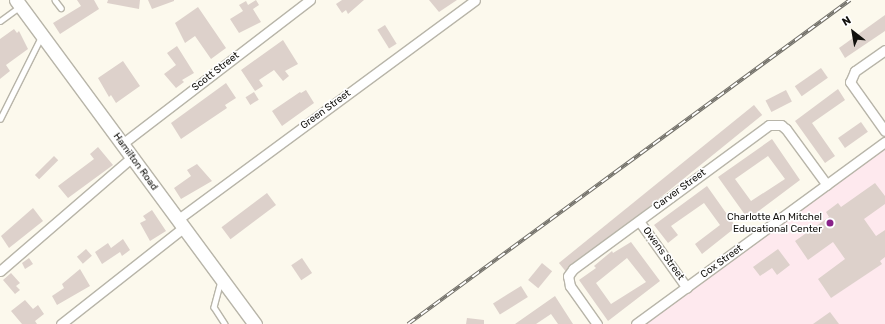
<!DOCTYPE html>
<style>
body{margin:0}
#map{position:relative;width:885px;height:324px;overflow:hidden;background:#fcf9ed;font-family:Rubik,sans-serif}
div>[style]{position:absolute}
[style*='--x']{left:calc(var(--x)*1px);top:calc(var(--y)*1px);width:calc(var(--w)*1px);rotate:calc(var(--a)*1deg)}
.education>*{inset:0;background:#fee9ee}
.building>*{inset:0;background:#ddd1cb;transform-origin:0 0}
.roads{filter:drop-shadow(1px 0 #b8b5a9) drop-shadow(-1px 0 #b8b5a9) drop-shadow(0 1px #b8b5a9) drop-shadow(0 -1px #b8b5a9)}
.lane>*{height:4.5px;margin:-2.25px;padding:0 2.25px;transform-origin:2.25px;border-radius:2.25px;background:#fff}
.street>*{height:9px;margin:-4.5px;padding:0 4.5px;transform-origin:4.5px;border-radius:4.5px;background:#fff}
.secondary>*{height:13px;margin:-6.5px;padding:0 6.5px;transform-origin:6.5px;border-radius:6.5px;background:#fff}
.rail>*{height:4px;margin-top:-2px;transform-origin:0;background:repeating-linear-gradient(90deg,#fff 0 8px,#73716a 0 16px);box-sizing:border-box;border-block:1px solid #73716a}
.dots>*{width:11px;height:11px;translate:-50% -50%;box-sizing:border-box;border:2px solid #fff;border-radius:50%}
span{translate:-50% -50%;white-space:nowrap;text-align:center;line-height:1.15;-webkit-text-stroke:3.5px #fff;paint-order:stroke}
.street-label{font-size:10px;color:#12110d}
.poi-label{font-size:10px;color:#12110d}
.right{translate:-100% -50%;text-align:right}
.north{position:absolute;left:833px;top:12px;width:40px;height:40px;-webkit-text-stroke:3px #fff;paint-order:stroke;rotate:329deg;font-size:11px;font-weight:700;line-height:16px;text-align:center;color:#12110d}
.north::after{content:'';display:block;margin:auto;width:14px;height:18px;background:#12110d;clip-path:polygon(50% 0,100% 100%,50% 72%,0 100%)}
</style>
<div id="map">
<div class="education">
<i style="clip-path:polygon(885px 142px,885px 324px,636px 324px)"></i>
</div>
<div class="building">
<i style="clip-path:polygon(77px 0,94px 0,99px 9px,60px 34px,53px 23px,81px 6px)"></i>
<i style="clip-path:polygon(108px 0,140px 0,139px 9px,107px 3px)"></i>
<i style="clip-path:polygon(148px 0,174px 0,174px 1px,152px 9px)"></i>
<i style="clip-path:polygon(256px 0,259px 5px,253px 9px,261px 22px,239px 33px,230px 19px,243px 11px,239px 5px,246px 1px,248px 5px)"></i>
<i style="clip-path:polygon(342px 0,364px 0,348px 14px,346px 10px,342px 13px,336px 4px)"></i>
<i style="clip-path:polygon(429px 0,457px 0,439px 12px)"></i>
<i style="clip-path:polygon(198px 7px,226px 48px,211px 59px,195px 36px,185px 43px,175px 23px)"></i>
<i style="clip-path:polygon(885px 15px,885px 31px,845px 58px,839px 48px)"></i>
<i style="left:385px;top:25px;width:22px;height:9px;rotate:58deg"></i>
<i style="clip-path:polygon(14px 29px,17px 33px,19px 31px,28px 49px,6px 65px,10px 71px,0 79px,0 39px)"></i>
<i style="clip-path:polygon(283px 40px,298px 64px,285px 71px,289px 76px,283px 81px,274px 70px,259px 80px,263px 86px,255px 91px,241px 70px)"></i>
<i style="clip-path:polygon(177px 46px,194px 73px,182px 80px,184px 82px,176px 88px,164px 74px,176px 65px,167px 53px)"></i>
<i style="clip-path:polygon(123px 61px,140px 86px,116px 103px,111px 95px,109px 97px,98px 78px)"></i>
<i style="left:821px;top:68px;width:12px;height:32px;rotate:55deg"></i>
<i style="clip-path:polygon(226px 83px,236px 98px,225px 105px,227px 108px,181px 139px,171px 123px)"></i>
<i style="clip-path:polygon(838px 89px,845px 100px,812px 123px,835px 156px,825px 163px,795px 121px)"></i>
<i style="clip-path:polygon(306px 90px,314px 103px,282px 126px,272px 111px,300px 92px,301px 93px)"></i>
<i style="left:786px;top:90px;width:13px;height:23px;rotate:63deg"></i>
<i style="left:254px;top:92px;width:9px;height:10px;rotate:58deg"></i>
<i style="left:754px;top:105px;width:13px;height:251px;rotate:51deg"></i>
<i style="left:861px;top:122px;width:12px;height:28px;rotate:55deg"></i>
<i style="clip-path:polygon(evenodd,772px 139px,800px 180px,748px 219px,718px 177px,772px 139px,768px 156px,785px 179px,751px 201px,735px 179px,768px 156px)"></i>
<i style="clip-path:polygon(98px 147px,113px 165px,68px 198px,58px 186px,94px 159px,90px 154px)"></i>
<i style="left:54px;top:156px;width:6px;height:27px;rotate:45deg"></i>
<i style="clip-path:polygon(197px 164px,212px 181px,181px 199px,174px 188px,191px 176px,187px 170px)"></i>
<i style="clip-path:polygon(875px 183px,885px 196px,885px 204px,864px 219px,876px 236px,885px 230px,885px 257px,880px 261px,882px 264px,831px 298px,818px 279px,845px 259px,833px 242px,808px 260px,795px 241px,829px 217px,826px 212px,838px 203px,841px 207px)"></i>
<i style="clip-path:polygon(707px 186px,736px 227px,702px 254px,695px 244px,720px 225px,704px 203px,671px 226px,678px 235px,668px 243px,654px 225px)"></i>
<i style="left:267px;top:193px;width:15px;height:57px;rotate:53deg"></i>
<i style="clip-path:polygon(33px 208px,43px 221px,9px 248px,1px 236px)"></i>
<i style="clip-path:polygon(152px 210px,166px 231px,150px 241px,140px 223px,146px 220px,143px 216px)"></i>
<i style="clip-path:polygon(123px 239px,130px 250px,122px 256px,120px 252px,102px 264px,95px 252px,108px 243px,111px 248px)"></i>
<i style="clip-path:polygon(evenodd,631px 242px,660px 281px,608px 321px,579px 280px,596px 268px,594px 266px,612px 251px,613px 253px,631px 242px,627px 258px,646px 282px,611px 304px,596px 283px,627px 258px)"></i>
<i style="left:86px;top:249px;width:9px;height:12px;rotate:49deg"></i>
<i style="clip-path:polygon(778px 249px,790px 265px,777px 275px,772px 268px,760px 276px,753px 267px)"></i>
<i style="clip-path:polygon(29px 258px,33px 264px,25px 269px,22px 263px)"></i>
<i style="left:302px;top:258px;width:18px;height:13px;rotate:56deg"></i>
<i style="left:542px;top:263px;width:13px;height:22px;rotate:39deg"></i>
<i style="clip-path:polygon(80px 269px,90px 286px,57px 305px,52px 296px,64px 288px,62px 284px)"></i>
<i style="clip-path:polygon(11px 273px,20px 283px,16px 286px,20px 290px,15px 294px,3px 280px)"></i>
<i style="left:521px;top:286px;width:13px;height:33px;rotate:58deg"></i>
<i style="clip-path:polygon(555px 296px,573px 324px,558px 324px,551px 314px,536px 324px,515px 324px)"></i>
<i style="clip-path:polygon(25px 300px,33px 309px,38px 305px,44px 314px,35px 321px,37px 324px,22px 324px,11px 311px)"></i>
<i style="clip-path:polygon(830px 312px,839px 324px,813px 324px)"></i>
<i style="clip-path:polygon(467px 318px,484px 320px,484px 324px,466px 324px)"></i>
</div>
<div class="roads">
<div class="lane">
<i style="--x:55;--y:0;--w:10;--a:53"></i>
<i style="--x:0;--y:21;--w:24;--a:-36"></i>
<i style="--x:0;--y:119;--w:92;--a:-63.4"></i>
<i style="--x:221;--y:281;--w:27;--a:105"></i>
<i style="--x:214;--y:307;--w:20;--a:57"></i>
</div>
<div class="street">
<i style="--x:885;--y:50;--w:37;--a:145"></i>
<i style="--x:855;--y:71;--w:12;--a:114"></i>
<i style="--x:850;--y:82;--w:60;--a:54.5"></i>
<i style="--x:122;--y:144;--w:237;--a:-37.5"></i>
<i style="--x:177;--y:220;--w:370;--a:-36.4"></i>
<i style="--x:639;--y:221;--w:82;--a:54.4"></i>
<i style="--x:0;--y:271;--w:174;--a:-40.8"></i>
<i style="--x:61;--y:324;--w:155;--a:-38.2"></i>
<i style="--x:597;--y:324;--w:47;--a:-125.4"></i>
<i style="--x:570;--y:286;--w:10;--a:-101"></i>
<i style="--x:568;--y:276;--w:9;--a:-54"></i>
<i style="--x:573;--y:269;--w:243;--a:-36.3"></i>
<i style="--x:769;--y:125;--w:12;--a:0"></i>
<i style="--x:781;--y:125;--w:6;--a:39"></i>
<i style="--x:786;--y:129;--w:69;--a:53.8"></i>
<i style="--x:636;--y:324;--w:308;--a:-36.2"></i>
</div>
<div class="secondary">
<i style="--x:16;--y:0;--w:403;--a:53.6"></i>
</div>
</div>
<div class="rail">
<i style="--x:408;--y:324;--w:548;--a:-36.24"></i>
</div>
<div class="dots">
<i style="left:830px;top:223px;background:#892289"></i>
</div>
<div class="street-label">
<span style="left:216px;top:72px;rotate:-38deg">Scott Street</span>
<span style="left:326px;top:110px;rotate:-36deg">Green Street</span>
<span style="left:135px;top:162px;rotate:54deg">Hamilton Road</span>
<span style="left:680px;top:190px;rotate:-36deg">Carver Street</span>
<span style="left:663px;top:254px;rotate:54deg">Owens Street</span>
<span style="left:722px;top:262px;rotate:-36deg">Cox Street</span>
</div>
<div class="poi-label">
<span class="right" style="left:822px;top:223px">Charlotte An Mitchel<br>Educational Center</span>
</div>
<div class="north">N</div>
</div>
